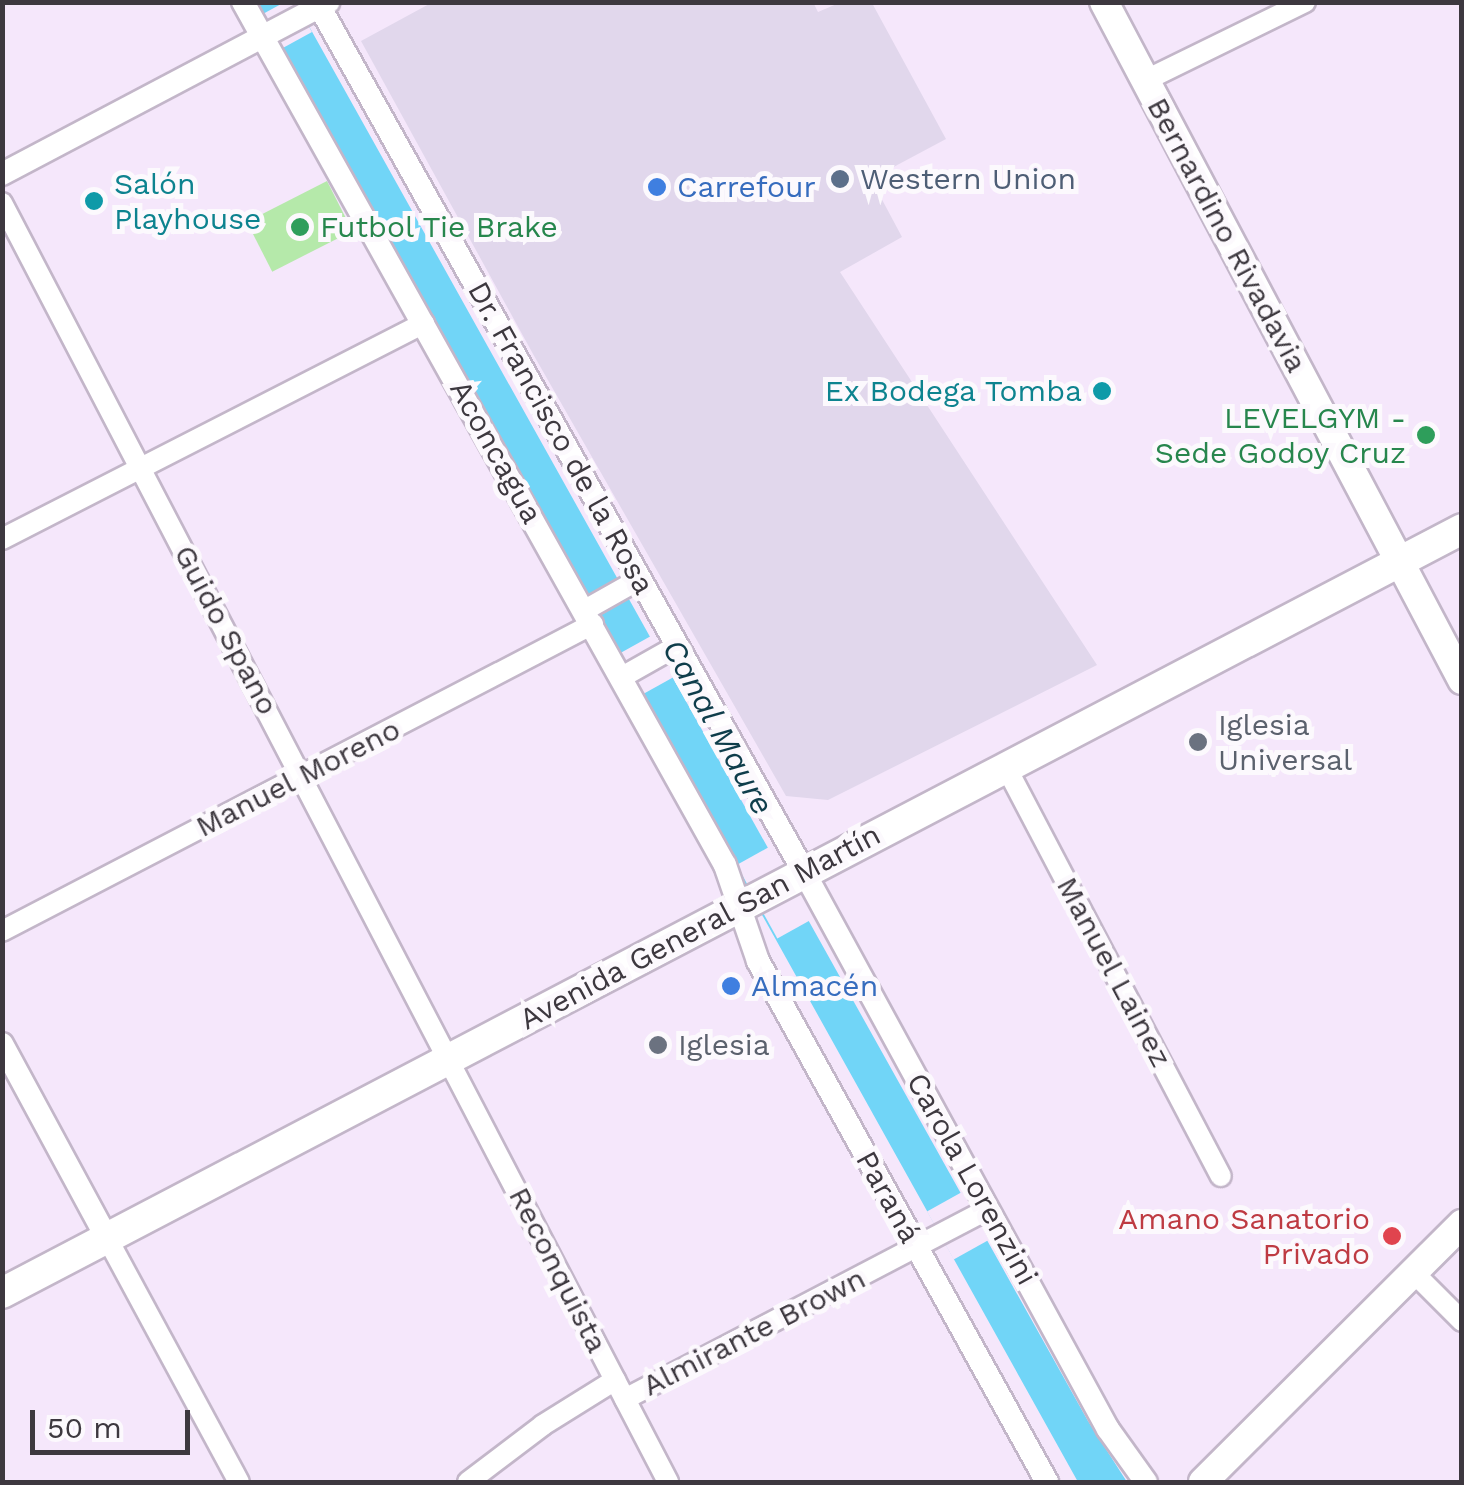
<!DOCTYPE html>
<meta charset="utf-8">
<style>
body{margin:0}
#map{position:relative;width:1464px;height:1485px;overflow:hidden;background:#f5e7fb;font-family:"Work Sans",sans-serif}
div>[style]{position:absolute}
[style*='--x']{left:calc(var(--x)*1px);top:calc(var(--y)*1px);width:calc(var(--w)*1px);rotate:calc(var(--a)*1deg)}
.commercial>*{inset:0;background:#e1d7ec}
.green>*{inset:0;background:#b5e9aa;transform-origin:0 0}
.water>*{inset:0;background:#71d5f7}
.pier>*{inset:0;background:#f5e7fb;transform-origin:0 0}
.roads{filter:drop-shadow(2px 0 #c3b6c9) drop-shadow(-2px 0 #c3b6c9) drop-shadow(0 2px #c3b6c9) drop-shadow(0 -2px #c3b6c9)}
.minor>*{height:20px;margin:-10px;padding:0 10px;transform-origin:10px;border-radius:10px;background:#fff}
.tertiary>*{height:22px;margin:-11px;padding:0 11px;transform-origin:11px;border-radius:11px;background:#fff}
.secondary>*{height:28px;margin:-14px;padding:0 14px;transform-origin:14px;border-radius:14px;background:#fff}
.primary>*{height:30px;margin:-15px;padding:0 15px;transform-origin:15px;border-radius:15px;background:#fff}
.dots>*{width:28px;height:28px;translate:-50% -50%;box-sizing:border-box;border:5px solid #fcf9fd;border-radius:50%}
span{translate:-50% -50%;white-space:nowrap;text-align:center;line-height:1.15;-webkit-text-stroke:10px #fcf9fd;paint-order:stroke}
.service-label{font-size:30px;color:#4e5e75}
.left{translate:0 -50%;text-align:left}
.culture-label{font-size:30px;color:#0d838f}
.right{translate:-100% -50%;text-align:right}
.shop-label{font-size:30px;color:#366cbe}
.leisure-label{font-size:30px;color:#27864d}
.street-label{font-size:30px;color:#3d383f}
.worship-label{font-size:30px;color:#5b616d}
.health-label{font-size:30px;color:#be3a42}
.water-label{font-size:32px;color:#0f3d4b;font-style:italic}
.frame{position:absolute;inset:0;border:5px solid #3d383f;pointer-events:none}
.scale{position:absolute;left:30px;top:1410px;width:160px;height:45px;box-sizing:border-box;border:5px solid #3d383f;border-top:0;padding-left:12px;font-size:30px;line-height:35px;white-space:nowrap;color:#3d383f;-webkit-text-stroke:8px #fcf9fd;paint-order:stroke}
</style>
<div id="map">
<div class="commercial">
<i style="clip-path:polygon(813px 2px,818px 12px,839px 3px,872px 3px,946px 139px,871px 179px,902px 237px,840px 272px,1097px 665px,828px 800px,786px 796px,533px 354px,361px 41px,431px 3px)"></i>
</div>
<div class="green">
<i style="left:327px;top:181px;width:56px;height:90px;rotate:63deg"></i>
</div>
<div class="water">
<i style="clip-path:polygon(254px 3px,296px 3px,1088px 1421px,1127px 1482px,1078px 1482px)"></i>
</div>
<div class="pier">
<i style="clip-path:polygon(283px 3px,296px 3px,312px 32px,281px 49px,261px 15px)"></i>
<i style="left:651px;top:636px;width:47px;height:37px;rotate:61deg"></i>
<i style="left:769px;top:847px;width:84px;height:37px;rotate:61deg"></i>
<i style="left:962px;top:1192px;width:55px;height:40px;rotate:61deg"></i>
</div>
<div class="roads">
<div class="minor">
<i style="--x:1146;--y:80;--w:177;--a:-26.1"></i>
<i style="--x:2;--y:203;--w:1442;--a:62.49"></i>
<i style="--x:2;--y:539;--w:474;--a:-27.1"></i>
<i style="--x:585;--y:610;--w:63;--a:-29.4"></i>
<i style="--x:622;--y:677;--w:63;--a:-29.4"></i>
<i style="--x:1006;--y:767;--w:462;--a:62.3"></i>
<i style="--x:2;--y:931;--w:666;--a:-27.45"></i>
<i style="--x:107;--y:1238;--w:277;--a:61.6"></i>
<i style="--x:1412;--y:1271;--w:71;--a:45"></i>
<i style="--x:625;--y:1399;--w:410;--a:-27.6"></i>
<i style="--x:468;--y:1482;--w:94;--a:-37.2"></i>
<i style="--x:543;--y:1425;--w:85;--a:-32"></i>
</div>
<div class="tertiary">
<i style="--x:243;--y:2;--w:988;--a:60.82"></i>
<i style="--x:725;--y:865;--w:102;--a:71"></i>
<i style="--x:758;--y:961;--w:596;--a:60.98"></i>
<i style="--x:317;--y:2;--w:997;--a:60.76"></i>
<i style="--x:804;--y:872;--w:635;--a:61.38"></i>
<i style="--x:1108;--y:1429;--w:65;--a:54.4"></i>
<i style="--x:2;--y:174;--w:369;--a:-27.8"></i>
<i style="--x:2;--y:1044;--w:221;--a:61.6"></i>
</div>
<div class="secondary">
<i style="--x:1104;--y:2;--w:767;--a:62.16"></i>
<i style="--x:1203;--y:1482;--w:366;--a:-44.9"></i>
</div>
<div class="primary">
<i style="--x:2;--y:1293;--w:1648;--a:-27.62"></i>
</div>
</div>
<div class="dots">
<i style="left:840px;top:179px;background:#5c6f8a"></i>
<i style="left:657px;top:187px;background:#3f7fe0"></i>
<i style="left:94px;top:201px;background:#0f9aa8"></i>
<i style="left:300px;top:227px;background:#2e9e5b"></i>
<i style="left:1102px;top:391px;background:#0f9aa8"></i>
<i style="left:1426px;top:435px;background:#2e9e5b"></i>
<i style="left:1198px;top:742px;background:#6b7280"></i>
<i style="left:731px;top:986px;background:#3f7fe0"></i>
<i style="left:658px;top:1045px;background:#6b7280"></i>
<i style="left:1392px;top:1236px;background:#e0444e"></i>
</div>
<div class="service-label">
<span class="left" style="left:860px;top:179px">Western Union</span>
</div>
<div class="culture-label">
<span class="left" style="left:114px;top:201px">Salón<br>Playhouse</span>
<span class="right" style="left:1082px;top:391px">Ex Bodega Tomba</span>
</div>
<div class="shop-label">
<span class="left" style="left:677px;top:187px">Carrefour</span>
<span class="left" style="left:751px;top:986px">Almacén</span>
</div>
<div class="leisure-label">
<span class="left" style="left:320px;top:227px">Futbol Tie Brake</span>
<span class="right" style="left:1406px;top:435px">LEVELGYM -<br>Sede Godoy Cruz</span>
</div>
<div class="street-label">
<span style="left:1227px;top:235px;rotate:62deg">Bernardino Rivadavia</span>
<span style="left:561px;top:438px;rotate:61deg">Dr. Francisco de la Rosa</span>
<span style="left:496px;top:452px;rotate:61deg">Aconcagua</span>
<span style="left:226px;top:630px;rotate:62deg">Guido Spano</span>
<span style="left:298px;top:778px;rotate:-27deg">Manuel Moreno</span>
<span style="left:700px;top:927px;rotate:-28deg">Avenida General San Martín</span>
<span style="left:1114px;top:972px;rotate:62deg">Manuel Lainez</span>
<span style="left:972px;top:1179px;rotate:61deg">Carola Lorenzini</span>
<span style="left:888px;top:1197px;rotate:61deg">Paraná</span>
<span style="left:558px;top:1270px;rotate:63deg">Reconquista</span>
<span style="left:754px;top:1332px;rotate:-27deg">Almirante Brown</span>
</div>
<div class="worship-label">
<span class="left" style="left:1218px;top:742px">Iglesia<br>Universal</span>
<span class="left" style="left:678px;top:1045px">Iglesia</span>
</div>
<div class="health-label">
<span class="right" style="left:1370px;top:1236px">Amano Sanatorio<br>Privado</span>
</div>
<div class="water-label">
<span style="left:718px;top:727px;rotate:61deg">Canal Maure</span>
</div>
<div class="frame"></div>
<div class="scale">50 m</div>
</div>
